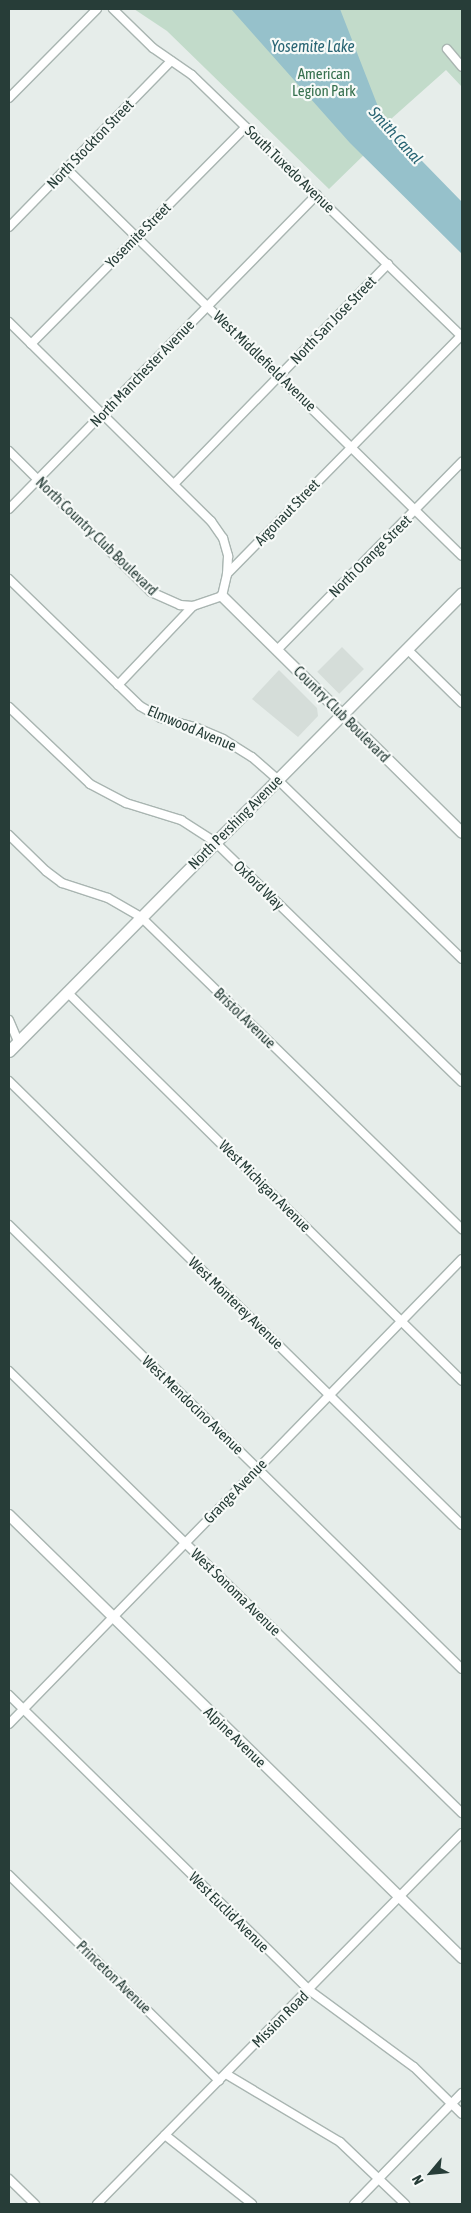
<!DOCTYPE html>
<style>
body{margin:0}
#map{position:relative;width:471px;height:2213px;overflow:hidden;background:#e6edea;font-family:"Asap Condensed",sans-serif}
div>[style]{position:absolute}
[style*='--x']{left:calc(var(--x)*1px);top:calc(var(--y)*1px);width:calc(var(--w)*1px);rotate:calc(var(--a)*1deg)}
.built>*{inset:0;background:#d5ddd9;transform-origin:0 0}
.green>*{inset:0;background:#c2dbca}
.water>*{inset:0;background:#96c1cb}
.roads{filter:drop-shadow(1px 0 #a9b5b1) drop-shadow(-1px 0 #a9b5b1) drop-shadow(0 1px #a9b5b1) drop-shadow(0 -1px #a9b5b1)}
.minor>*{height:8px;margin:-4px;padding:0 4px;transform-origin:4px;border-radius:4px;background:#fff}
.tertiary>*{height:10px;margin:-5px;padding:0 5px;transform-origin:5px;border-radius:5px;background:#fff}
.secondary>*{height:11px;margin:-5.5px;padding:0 5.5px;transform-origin:5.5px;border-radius:5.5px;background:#fff}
span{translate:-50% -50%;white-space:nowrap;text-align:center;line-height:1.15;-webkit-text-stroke:4.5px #f7faf8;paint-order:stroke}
.park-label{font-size:15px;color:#36704e}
.street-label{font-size:15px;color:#273d38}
.water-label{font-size:16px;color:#286473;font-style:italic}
.frame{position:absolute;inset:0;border:10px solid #273d38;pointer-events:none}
.north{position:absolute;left:406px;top:2148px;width:50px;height:50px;-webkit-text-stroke:4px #f7faf8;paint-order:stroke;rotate:242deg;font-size:14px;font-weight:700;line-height:20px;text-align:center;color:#273d38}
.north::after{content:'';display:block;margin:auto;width:18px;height:22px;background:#273d38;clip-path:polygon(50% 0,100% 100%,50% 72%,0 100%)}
</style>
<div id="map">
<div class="built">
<i style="left:342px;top:647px;width:31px;height:35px;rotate:45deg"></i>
<i style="clip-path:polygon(279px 670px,317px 708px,318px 716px,298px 737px,252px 699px)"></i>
</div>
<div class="green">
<i style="clip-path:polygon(134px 9px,462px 9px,462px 87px,446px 70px,382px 127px,369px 150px,329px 189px,167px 31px)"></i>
</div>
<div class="water">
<i style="clip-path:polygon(231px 9px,340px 9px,384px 122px,462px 202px,462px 254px,350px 143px)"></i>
</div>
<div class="roads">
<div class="minor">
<i style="--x:113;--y:9;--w:56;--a:44.3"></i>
<i style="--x:153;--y:48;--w:47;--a:34.7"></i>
<i style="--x:192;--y:75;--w:376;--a:44.1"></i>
<i style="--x:447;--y:49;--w:23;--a:50"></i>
<i style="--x:9;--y:98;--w:125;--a:-45.3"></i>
<i style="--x:66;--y:168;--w:554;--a:44.42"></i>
<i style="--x:9;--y:227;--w:232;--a:-45.7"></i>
<i style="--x:9;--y:322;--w:284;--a:44.6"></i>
<i style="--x:211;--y:521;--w:21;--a:55"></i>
<i style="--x:223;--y:538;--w:19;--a:74"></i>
<i style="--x:228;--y:556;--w:18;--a:93"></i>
<i style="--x:31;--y:344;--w:305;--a:-45.3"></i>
<i style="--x:9;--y:451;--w:200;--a:44.8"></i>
<i style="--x:151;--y:592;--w:32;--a:24"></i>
<i style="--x:180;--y:605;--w:13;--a:4"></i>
<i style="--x:174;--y:484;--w:307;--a:-45.8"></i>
<i style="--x:9;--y:509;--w:440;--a:-45.6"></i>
<i style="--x:9;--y:579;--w:182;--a:44.1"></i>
<i style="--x:140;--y:706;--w:24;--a:30"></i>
<i style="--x:161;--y:718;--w:35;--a:15"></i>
<i style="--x:195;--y:727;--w:30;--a:23"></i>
<i style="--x:223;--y:739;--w:34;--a:32"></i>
<i style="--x:252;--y:757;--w:33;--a:41"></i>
<i style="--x:277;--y:779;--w:258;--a:44.2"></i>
<i style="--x:407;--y:649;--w:77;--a:44.5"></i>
<i style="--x:277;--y:650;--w:264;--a:-45.5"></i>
<i style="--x:118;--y:685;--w:109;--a:-46.5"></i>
<i style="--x:193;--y:606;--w:31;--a:-19"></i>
<i style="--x:222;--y:596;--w:23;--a:-77"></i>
<i style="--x:227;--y:574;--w:334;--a:-45.5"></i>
<i style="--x:9;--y:707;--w:112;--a:43.5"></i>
<i style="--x:90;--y:784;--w:41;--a:27.8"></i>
<i style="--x:126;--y:803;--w:58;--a:17.2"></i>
<i style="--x:181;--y:820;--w:40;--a:32.9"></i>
<i style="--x:215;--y:842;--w:344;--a:44.2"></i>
<i style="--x:9;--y:835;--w:52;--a:44.2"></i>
<i style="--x:46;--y:871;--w:20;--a:37"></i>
<i style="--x:62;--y:883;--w:48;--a:18.1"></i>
<i style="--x:108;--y:898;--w:38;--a:30"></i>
<i style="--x:141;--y:917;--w:448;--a:44.2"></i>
<i style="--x:67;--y:992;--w:554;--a:44.56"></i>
<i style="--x:9;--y:1020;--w:23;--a:67"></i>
<i style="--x:9;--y:1081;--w:634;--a:44.43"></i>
<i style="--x:9;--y:1225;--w:634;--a:44.43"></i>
<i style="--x:9;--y:1371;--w:633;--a:44.3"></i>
<i style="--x:9;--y:1695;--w:421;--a:44.5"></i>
<i style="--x:309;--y:1990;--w:130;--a:36.3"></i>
<i style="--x:414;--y:2067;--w:67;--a:44.4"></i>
<i style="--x:9;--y:1724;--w:649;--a:-45.75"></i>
<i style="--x:9;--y:1875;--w:294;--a:44.4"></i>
<i style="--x:226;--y:2074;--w:133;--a:30.8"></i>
<i style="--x:340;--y:2142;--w:90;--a:43.6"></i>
<i style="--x:165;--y:2135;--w:111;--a:38.4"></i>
<i style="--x:9;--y:2179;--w:36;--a:44"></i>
<i style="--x:97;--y:2204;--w:520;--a:-45.47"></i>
<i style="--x:354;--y:2204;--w:155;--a:-45.8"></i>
</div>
<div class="tertiary">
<i style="--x:222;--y:596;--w:337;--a:44.6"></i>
<i style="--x:9;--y:1515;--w:634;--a:44.36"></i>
</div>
<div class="secondary">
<i style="--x:9;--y:1051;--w:644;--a:-45.31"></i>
</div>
</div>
<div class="park-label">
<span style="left:324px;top:82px">American<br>Legion Park</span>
</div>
<div class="street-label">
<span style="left:90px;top:144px;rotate:-46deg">North Stockton Street</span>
<span style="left:290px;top:169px;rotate:44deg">South Tuxedo Avenue</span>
<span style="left:138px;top:235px;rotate:-45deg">Yosemite Street</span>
<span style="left:333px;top:320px;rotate:-46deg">North San Jose Street</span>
<span style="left:265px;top:361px;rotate:44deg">West Middlefield Avenue</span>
<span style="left:142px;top:373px;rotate:-46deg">North Manchester Avenue</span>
<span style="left:287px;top:512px;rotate:-46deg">Argonaut Street</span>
<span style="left:97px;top:536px;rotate:44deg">North Country Club Boulevard</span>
<span style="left:370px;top:556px;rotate:-45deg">North Orange Street</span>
<span style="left:342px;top:714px;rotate:45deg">Country Club Boulevard</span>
<span style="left:192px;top:728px;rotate:23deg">Elmwood Avenue</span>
<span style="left:235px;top:822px;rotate:-45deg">North Pershing Avenue</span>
<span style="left:259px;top:885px;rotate:44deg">Oxford Way</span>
<span style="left:245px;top:1018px;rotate:44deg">Bristol Avenue</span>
<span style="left:265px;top:1186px;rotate:45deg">West Michigan Avenue</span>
<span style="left:236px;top:1303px;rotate:44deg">West Monterey Avenue</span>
<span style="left:193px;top:1405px;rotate:44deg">West Mendocino Avenue</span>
<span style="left:235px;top:1491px;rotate:-46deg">Grange Avenue</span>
<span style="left:236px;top:1592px;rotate:44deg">West Sonoma Avenue</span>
<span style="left:235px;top:1737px;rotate:44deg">Alpine Avenue</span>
<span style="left:229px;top:1912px;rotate:45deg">West Euclid Avenue</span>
<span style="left:114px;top:1977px;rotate:44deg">Princeton Avenue</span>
<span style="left:280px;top:2019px;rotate:-45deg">Mission Road</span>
</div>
<div class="water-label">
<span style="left:313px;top:46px">Yosemite Lake</span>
<span style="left:396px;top:135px;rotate:48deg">Smith Canal</span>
</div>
<div class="frame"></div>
<div class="north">N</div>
</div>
